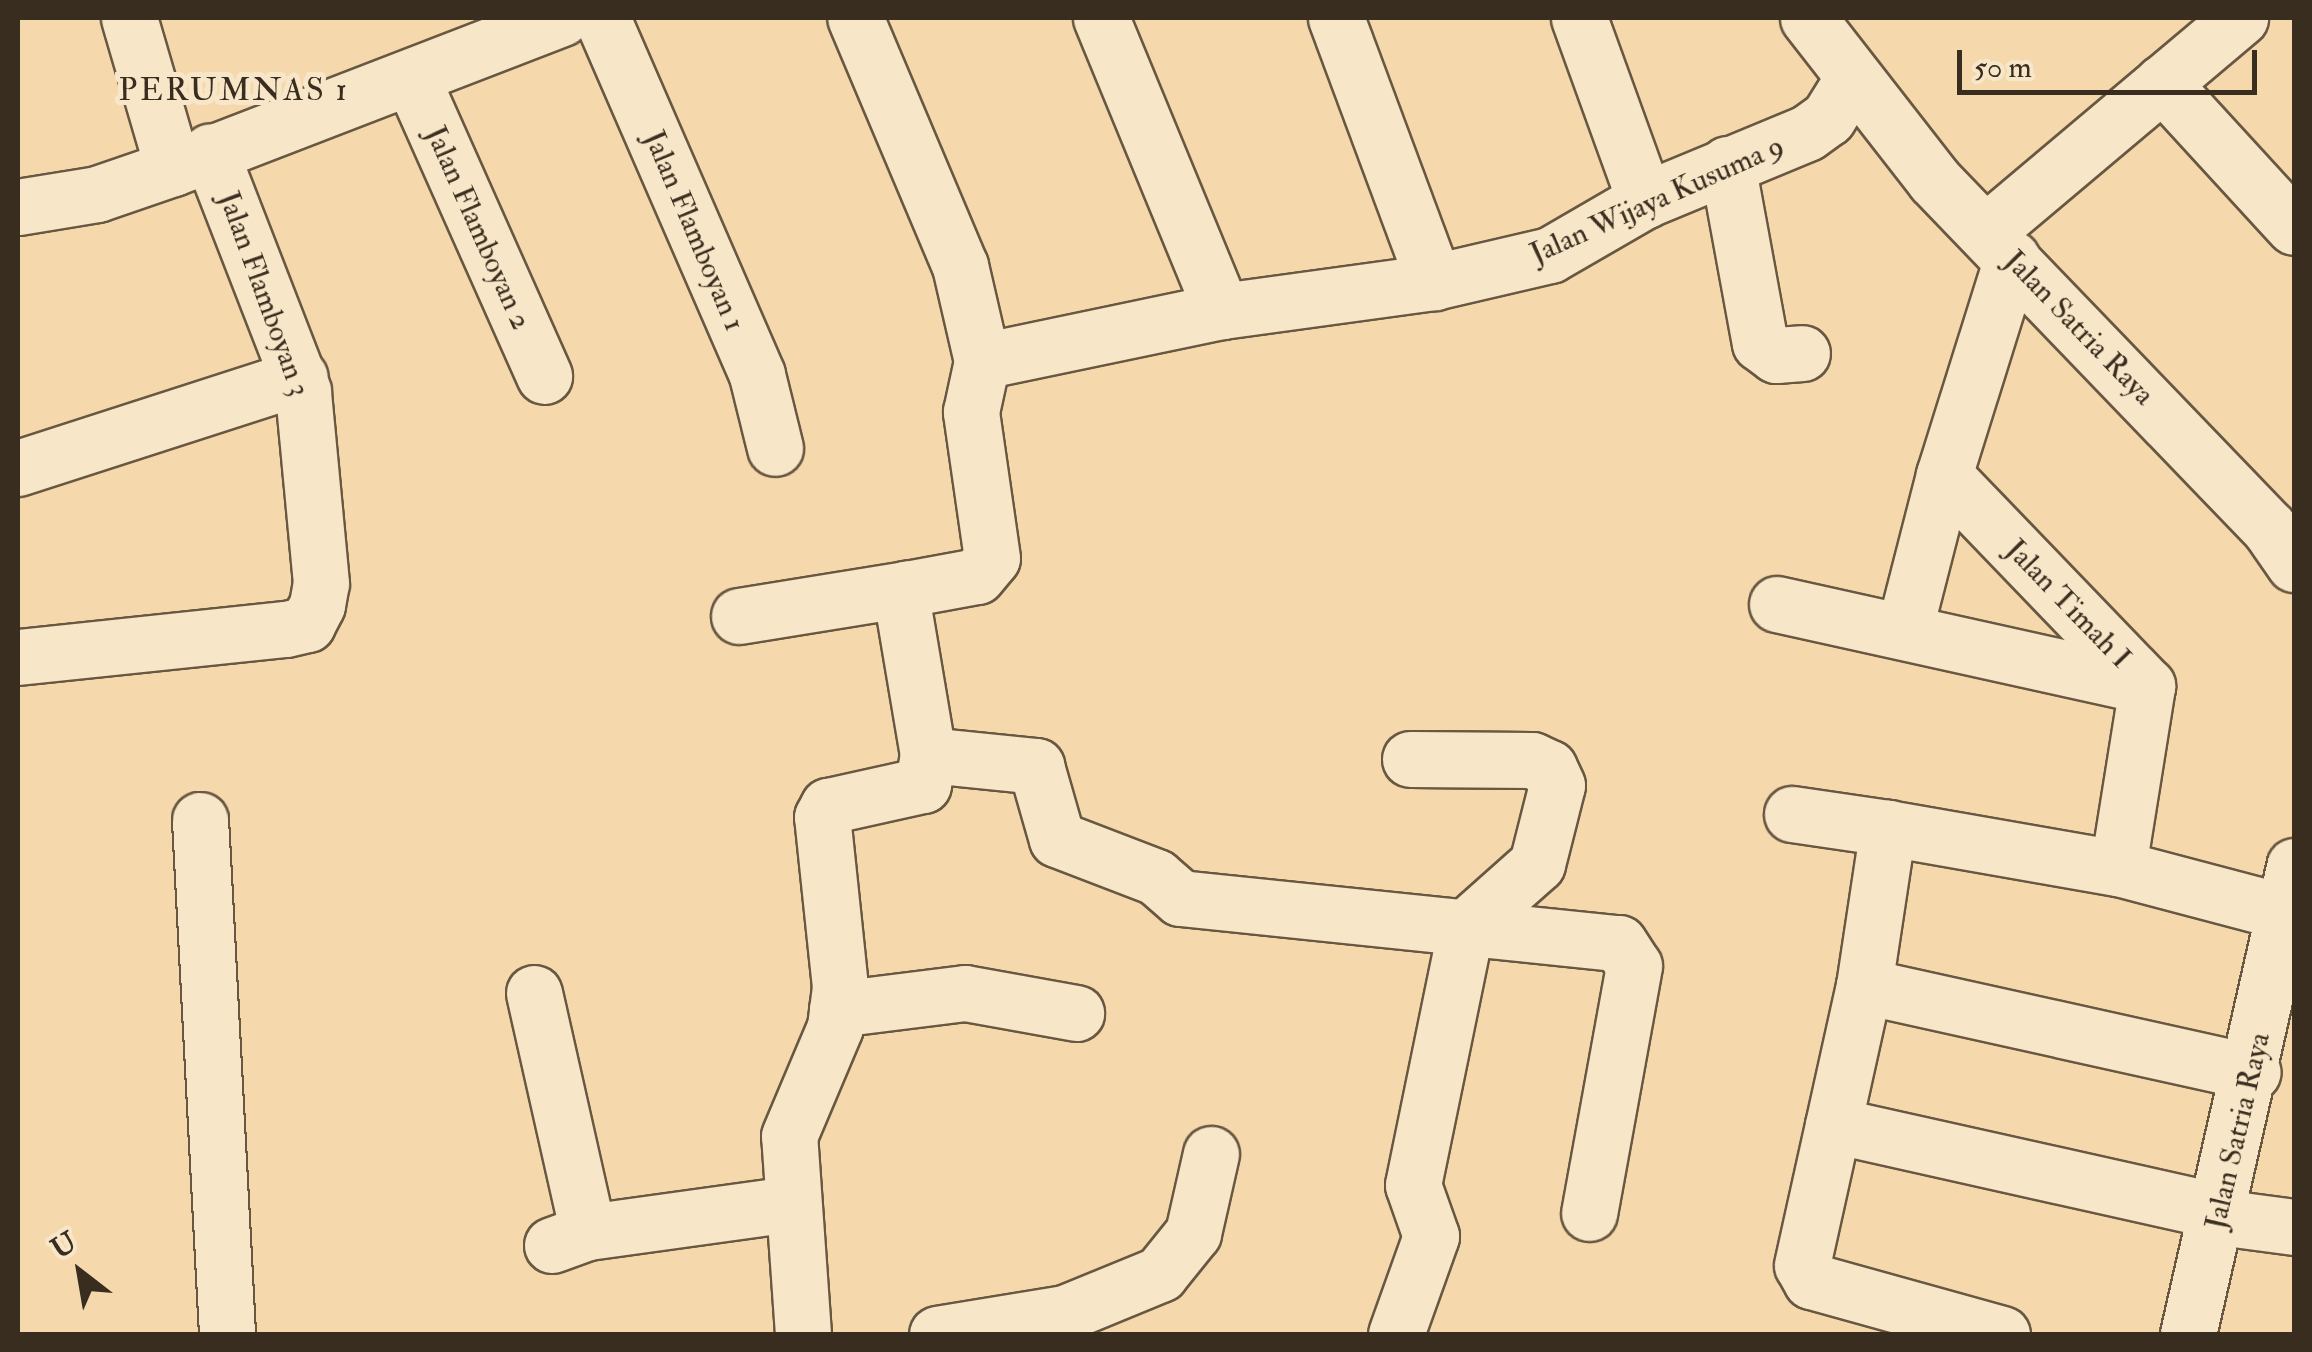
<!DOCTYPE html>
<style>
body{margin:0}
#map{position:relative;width:2312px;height:1352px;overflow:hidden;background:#f5d8ac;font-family:"IM FELL Double Pica",serif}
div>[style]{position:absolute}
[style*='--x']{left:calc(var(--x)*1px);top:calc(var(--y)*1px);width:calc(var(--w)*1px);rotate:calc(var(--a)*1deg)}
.roads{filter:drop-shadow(2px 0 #685842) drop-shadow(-2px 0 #685842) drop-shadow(0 2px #685842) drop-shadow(0 -2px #685842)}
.minor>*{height:55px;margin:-27.5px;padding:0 27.5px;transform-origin:27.5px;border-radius:27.5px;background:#f8e6c9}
span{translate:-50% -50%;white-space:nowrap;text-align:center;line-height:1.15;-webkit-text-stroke:10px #f8e6c9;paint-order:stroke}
.street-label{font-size:30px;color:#392d1f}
.neighbourhood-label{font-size:32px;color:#392d1f;letter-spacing:2.5px}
.frame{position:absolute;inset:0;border:20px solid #392d1f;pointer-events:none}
.north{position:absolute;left:30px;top:1222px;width:100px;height:100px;-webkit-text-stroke:8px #f8e6c9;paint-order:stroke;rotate:329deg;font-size:28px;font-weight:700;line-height:40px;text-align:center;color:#392d1f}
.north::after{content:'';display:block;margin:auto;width:35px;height:45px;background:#392d1f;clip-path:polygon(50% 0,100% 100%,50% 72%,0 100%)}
.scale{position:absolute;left:1957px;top:50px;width:300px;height:45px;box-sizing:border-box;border:5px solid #392d1f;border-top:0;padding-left:12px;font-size:30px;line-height:35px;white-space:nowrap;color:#392d1f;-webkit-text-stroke:8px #f8e6c9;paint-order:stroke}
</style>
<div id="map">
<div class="roads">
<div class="minor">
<i style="--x:129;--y:18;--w:156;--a:73.7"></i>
<i style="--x:602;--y:18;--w:389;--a:66.5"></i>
<i style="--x:757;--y:375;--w:75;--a:76.1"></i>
<i style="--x:1101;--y:18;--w:317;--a:67.6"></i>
<i style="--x:1336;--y:18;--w:282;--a:69.6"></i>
<i style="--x:1579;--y:18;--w:194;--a:70.1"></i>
<i style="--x:1808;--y:18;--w:205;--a:52.1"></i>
<i style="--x:1934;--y:180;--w:483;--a:46.1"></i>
<i style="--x:2269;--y:528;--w:44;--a:55.2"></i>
<i style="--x:412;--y:79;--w:325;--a:66"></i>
<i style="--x:2162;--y:83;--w:195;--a:47.5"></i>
<i style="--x:1727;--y:164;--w:182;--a:79.6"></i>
<i style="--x:1760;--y:343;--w:20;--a:37"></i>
<i style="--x:1776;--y:355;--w:26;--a:-4"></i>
<i style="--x:18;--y:207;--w:80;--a:-9.3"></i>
<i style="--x:97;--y:194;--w:80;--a:-18.9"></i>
<i style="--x:173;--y:168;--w:416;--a:-21.1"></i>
<i style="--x:1987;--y:231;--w:331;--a:-40.1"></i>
<i style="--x:982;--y:361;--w:245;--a:-11.8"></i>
<i style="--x:1222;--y:311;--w:214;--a:-7.8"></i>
<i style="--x:1434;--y:282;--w:119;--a:-13.1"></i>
<i style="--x:1550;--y:255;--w:110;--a:-30.1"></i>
<i style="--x:1645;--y:200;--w:175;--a:-22.5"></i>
<i style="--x:1807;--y:133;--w:26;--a:-36"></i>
<i style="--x:1828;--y:118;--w:47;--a:-58"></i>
<i style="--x:18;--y:468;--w:296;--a:-17.9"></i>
<i style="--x:1944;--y:475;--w:293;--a:46.1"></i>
<i style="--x:2147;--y:686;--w:184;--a:99.1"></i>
<i style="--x:1777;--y:604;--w:379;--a:12.5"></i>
<i style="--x:739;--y:616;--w:169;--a:-9.2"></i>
<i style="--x:1904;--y:631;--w:161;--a:-75.6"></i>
<i style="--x:1944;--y:475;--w:227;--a:-72.6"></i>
<i style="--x:18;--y:657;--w:269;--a:-6"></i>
<i style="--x:286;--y:629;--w:22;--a:-13"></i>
<i style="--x:307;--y:624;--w:21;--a:-62"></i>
<i style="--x:317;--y:605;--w:22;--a:-80"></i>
<i style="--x:321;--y:583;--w:193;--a:-95.4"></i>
<i style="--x:303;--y:391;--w:257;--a:-111.2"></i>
<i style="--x:928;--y:755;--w:109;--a:5.8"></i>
<i style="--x:1036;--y:766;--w:76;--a:74"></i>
<i style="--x:1057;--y:839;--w:106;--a:21"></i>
<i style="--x:1156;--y:877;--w:32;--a:41"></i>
<i style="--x:1180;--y:898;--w:441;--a:5.9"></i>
<i style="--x:1619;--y:943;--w:27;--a:57"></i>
<i style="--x:1634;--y:966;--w:251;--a:100.3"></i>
<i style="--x:1792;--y:814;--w:97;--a:8.3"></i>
<i style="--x:200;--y:820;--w:515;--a:86.99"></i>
<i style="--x:1864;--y:986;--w:398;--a:12.5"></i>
<i style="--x:534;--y:993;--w:245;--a:77.3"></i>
<i style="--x:837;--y:1009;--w:129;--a:-7.1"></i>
<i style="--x:965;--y:993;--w:113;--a:10.2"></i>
<i style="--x:1833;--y:1125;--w:380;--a:12.6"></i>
<i style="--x:2204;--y:1208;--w:17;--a:31"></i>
<i style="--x:2219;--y:1217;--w:76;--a:7.6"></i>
<i style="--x:552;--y:1245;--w:38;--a:-20"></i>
<i style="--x:588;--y:1232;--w:204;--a:-7.9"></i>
<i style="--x:803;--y:1334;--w:198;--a:-94"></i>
<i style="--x:789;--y:1136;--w:118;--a:-67.1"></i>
<i style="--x:835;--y:1027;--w:40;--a:-82.9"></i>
<i style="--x:840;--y:987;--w:171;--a:-96"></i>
<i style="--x:822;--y:817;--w:13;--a:-61"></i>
<i style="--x:828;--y:806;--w:97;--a:-12.5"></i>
<i style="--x:923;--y:785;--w:30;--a:-81"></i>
<i style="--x:928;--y:755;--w:155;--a:-99.6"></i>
<i style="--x:902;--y:602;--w:14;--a:-73"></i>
<i style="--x:906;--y:589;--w:72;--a:-10.4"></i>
<i style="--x:977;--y:576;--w:23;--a:-50"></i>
<i style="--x:992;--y:558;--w:148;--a:-98.2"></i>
<i style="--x:971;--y:412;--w:52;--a:-77.8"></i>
<i style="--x:982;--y:361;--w:98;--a:-103"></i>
<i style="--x:960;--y:266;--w:269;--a:-112.9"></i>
<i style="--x:937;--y:1334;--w:130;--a:-9.3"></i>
<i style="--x:1065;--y:1313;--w:103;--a:-22.3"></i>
<i style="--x:1160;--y:1274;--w:53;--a:-51.2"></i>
<i style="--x:1193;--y:1233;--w:81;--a:-77.2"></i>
<i style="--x:1396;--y:1334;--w:104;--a:-70.3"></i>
<i style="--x:1431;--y:1236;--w:54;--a:-109.4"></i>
<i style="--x:1413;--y:1185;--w:263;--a:-78.4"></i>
<i style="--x:1466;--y:927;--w:95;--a:-41.6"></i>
<i style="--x:1537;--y:864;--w:81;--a:-75.8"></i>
<i style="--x:1557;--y:785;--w:19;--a:-115"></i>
<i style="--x:1549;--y:768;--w:19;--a:-155"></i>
<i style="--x:1532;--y:760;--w:122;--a:-179.5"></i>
<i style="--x:2002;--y:1334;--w:198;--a:-164.5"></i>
<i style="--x:1811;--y:1281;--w:18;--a:-119"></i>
<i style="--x:1802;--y:1265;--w:286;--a:-77.5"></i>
<i style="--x:1864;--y:986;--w:160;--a:-81.4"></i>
<i style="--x:1888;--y:828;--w:233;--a:9.9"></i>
<i style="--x:2118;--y:868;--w:173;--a:14.8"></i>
<i style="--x:2188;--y:1334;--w:480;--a:-77.2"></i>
</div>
</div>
<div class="street-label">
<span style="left:1657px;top:200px;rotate:-24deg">Jalan Wijaya Kusuma 9</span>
<span style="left:478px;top:228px;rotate:66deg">Jalan Flamboyan 2</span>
<span style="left:694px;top:231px;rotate:67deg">Jalan Flamboyan 1</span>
<span style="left:264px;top:294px;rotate:70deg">Jalan Flamboyan 3</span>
<span style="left:2079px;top:328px;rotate:46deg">Jalan Satria Raya</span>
<span style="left:2068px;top:604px;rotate:46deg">Jalan Timah I</span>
<span style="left:2238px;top:1131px;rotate:-77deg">Jalan Satria Raya</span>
</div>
<div class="neighbourhood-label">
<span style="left:234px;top:90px">PERUMNAS 1</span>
</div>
<div class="frame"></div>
<div class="north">U</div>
<div class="scale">50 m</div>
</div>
